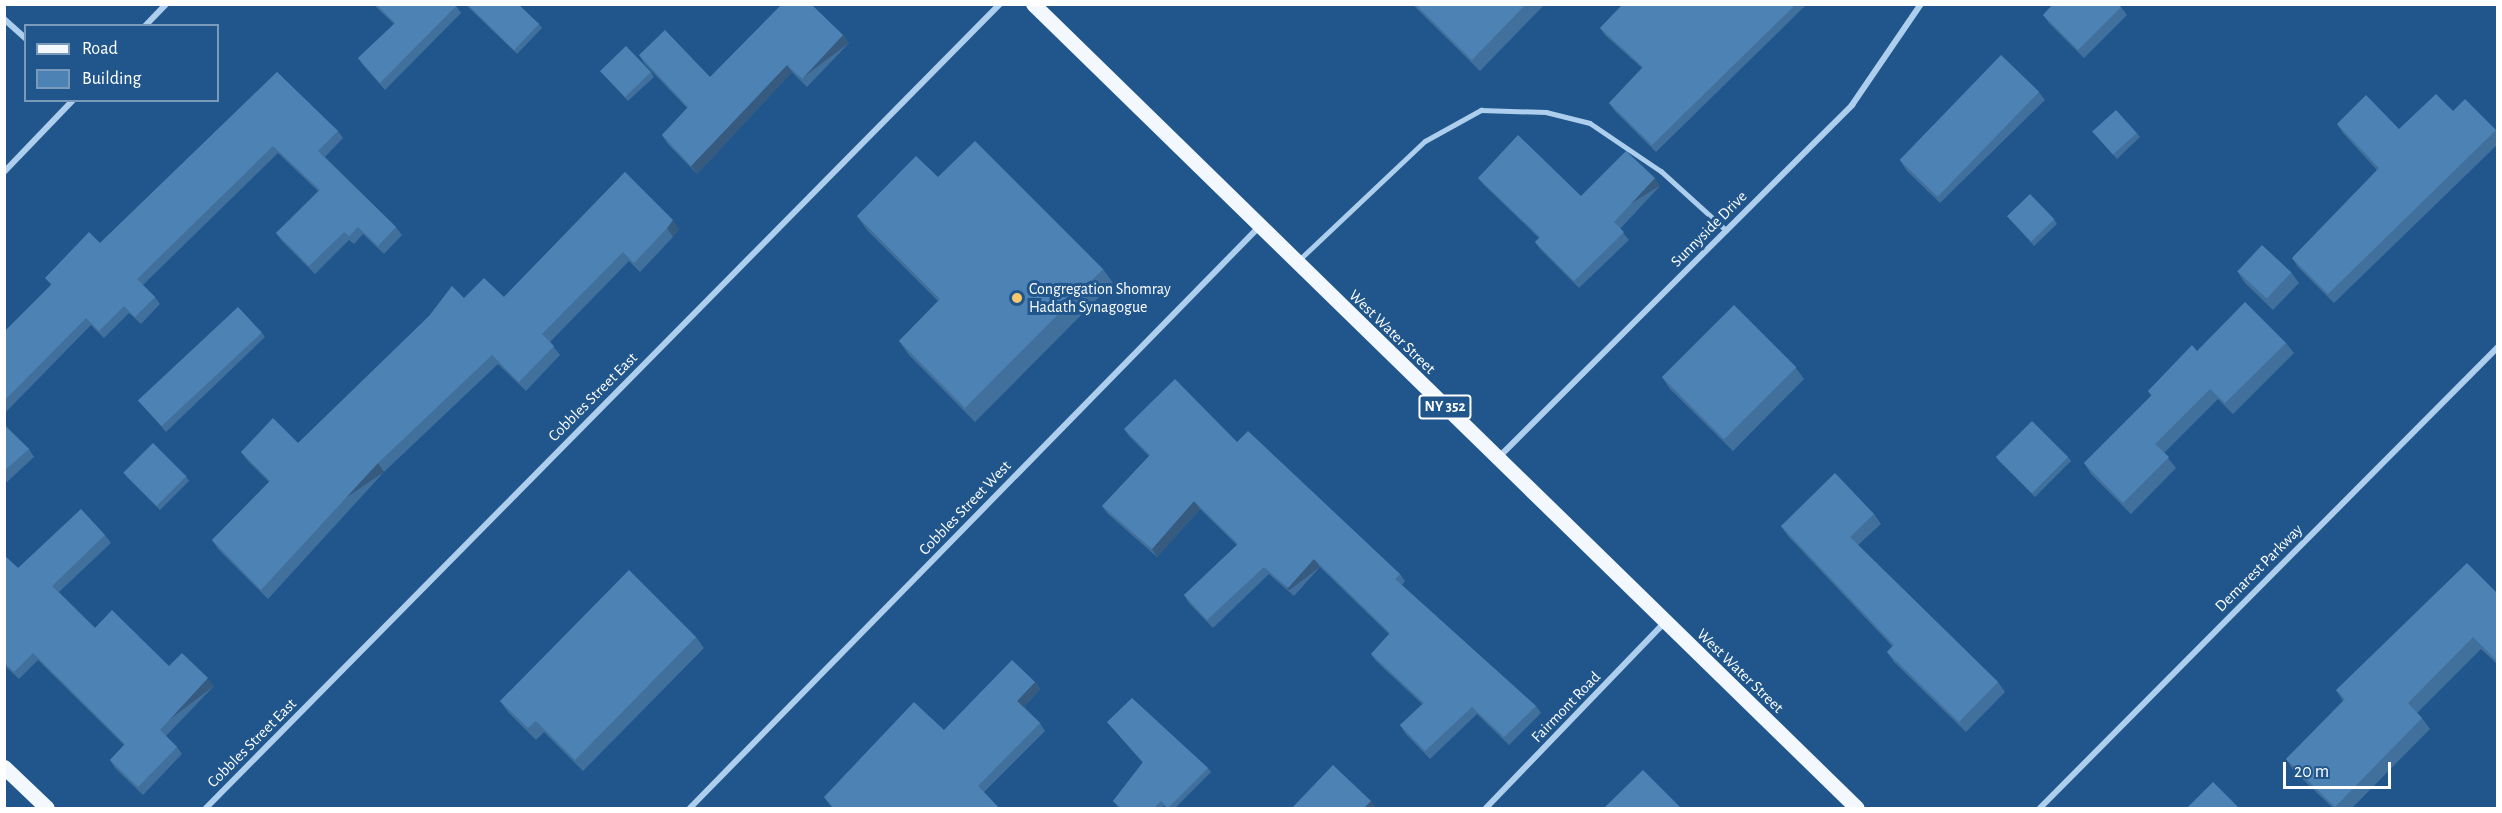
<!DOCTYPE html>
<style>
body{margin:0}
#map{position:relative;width:2502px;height:813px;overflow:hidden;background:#20568c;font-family:"Alegreya Sans",sans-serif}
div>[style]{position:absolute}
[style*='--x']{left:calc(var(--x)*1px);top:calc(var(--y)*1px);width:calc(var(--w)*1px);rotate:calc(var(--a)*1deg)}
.service>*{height:4.5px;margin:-2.25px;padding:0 2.25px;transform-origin:2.25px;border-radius:2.25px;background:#adceec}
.minor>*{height:6px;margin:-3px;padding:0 3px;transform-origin:3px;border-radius:3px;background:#adceec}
.primary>*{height:15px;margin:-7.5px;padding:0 7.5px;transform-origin:7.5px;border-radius:7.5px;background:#f2f8fe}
.wall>*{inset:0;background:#42709c}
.shaded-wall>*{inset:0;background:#365b7f;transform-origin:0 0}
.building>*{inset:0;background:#4d82b5;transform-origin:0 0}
.dots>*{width:16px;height:16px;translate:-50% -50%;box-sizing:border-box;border:3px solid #20568c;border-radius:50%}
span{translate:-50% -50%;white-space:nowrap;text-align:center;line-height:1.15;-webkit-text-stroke:6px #20568c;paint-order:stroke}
.shield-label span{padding:2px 4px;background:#20568c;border:2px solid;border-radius:4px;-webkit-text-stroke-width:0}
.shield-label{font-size:15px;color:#fff;font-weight:700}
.street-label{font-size:16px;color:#fff}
.poi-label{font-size:16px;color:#fff}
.left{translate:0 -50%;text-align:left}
.frame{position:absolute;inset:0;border:6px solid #fff;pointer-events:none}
.legend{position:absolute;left:24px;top:24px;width:195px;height:78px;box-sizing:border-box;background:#20568c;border:2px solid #799aba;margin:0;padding:8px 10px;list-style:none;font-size:18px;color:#fff}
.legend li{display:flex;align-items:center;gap:12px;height:30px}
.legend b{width:30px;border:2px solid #799aba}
.scale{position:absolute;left:2283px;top:762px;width:108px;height:27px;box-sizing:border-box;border:3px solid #fff;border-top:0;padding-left:8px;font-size:18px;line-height:21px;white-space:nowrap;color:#fff;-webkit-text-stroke:4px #20568c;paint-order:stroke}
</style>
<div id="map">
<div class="service">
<i style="--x:1299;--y:260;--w:173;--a:-43.4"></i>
<i style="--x:1425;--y:141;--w:64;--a:-29"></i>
<i style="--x:1481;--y:110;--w:65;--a:1.8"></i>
<i style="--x:1546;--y:112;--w:45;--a:14"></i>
<i style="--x:1590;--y:123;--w:86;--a:34.1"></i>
<i style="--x:1661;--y:171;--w:88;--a:42.2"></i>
</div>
<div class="minor">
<i style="--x:4;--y:19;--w:30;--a:42"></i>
<i style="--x:145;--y:26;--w:30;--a:-46"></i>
<i style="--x:4;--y:172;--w:100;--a:-46.2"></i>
<i style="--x:1499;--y:457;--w:499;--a:-44.9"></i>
<i style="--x:1852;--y:105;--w:122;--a:-55.7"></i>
<i style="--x:206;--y:808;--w:1130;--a:-45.36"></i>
<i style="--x:690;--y:808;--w:813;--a:-45.6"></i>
<i style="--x:1486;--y:808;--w:257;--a:-46.1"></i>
<i style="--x:2040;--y:808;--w:650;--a:-45.19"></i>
</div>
<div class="primary">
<i style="--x:1033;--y:4;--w:1151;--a:44.3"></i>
<i style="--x:4;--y:767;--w:59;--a:43.6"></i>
</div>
<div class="wall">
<i style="clip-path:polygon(373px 4px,455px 4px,461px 13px,385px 90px,363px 65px,358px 58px,394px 24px)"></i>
<i style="clip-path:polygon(465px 4px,518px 4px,539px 24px,542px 28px,517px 54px)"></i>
<i style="clip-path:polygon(1412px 4px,1545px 4px,1480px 71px)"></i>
<i style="clip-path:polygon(1623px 4px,1807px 4px,1656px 152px,1614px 110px,1609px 103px,1642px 68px,1605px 35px,1600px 28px)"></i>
<i style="clip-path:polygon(2121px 7px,2127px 15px,2084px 58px,2049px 23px,2043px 15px)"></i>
<i style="clip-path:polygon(843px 35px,849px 43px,807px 87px,792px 72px,697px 174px,667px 143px,662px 135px,687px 108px,644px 63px,639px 55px,710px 77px)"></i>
<i style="clip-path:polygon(600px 71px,651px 72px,654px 77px,628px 101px)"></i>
<i style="clip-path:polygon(277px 72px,338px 131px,343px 138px,325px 157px,396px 227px,402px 235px,384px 254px,363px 234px,354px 244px,349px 240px,315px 274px,282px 241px,276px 233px,318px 191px,278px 153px,143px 285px,155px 297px,160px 304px,141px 324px,129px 313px,104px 338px,91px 325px,4px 414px,4px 332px,51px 285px,45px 278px,100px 243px)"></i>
<i style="clip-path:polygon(2039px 92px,2045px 100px,1940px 203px,1907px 171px,1901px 162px)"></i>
<i style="clip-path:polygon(2453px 111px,2496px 130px,2498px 132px,2498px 144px,2334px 303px,2298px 267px,2292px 258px,2377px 170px,2343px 133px,2337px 124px,2399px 129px)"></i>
<i style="clip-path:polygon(2093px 132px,2137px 133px,2140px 137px,2117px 159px)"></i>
<i style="clip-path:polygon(625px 172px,679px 229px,673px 237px,640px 272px,629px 261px,550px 342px,560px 355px,526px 391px,498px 364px,384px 472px,268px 599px,218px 549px,212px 540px,269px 482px,247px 460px,241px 452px,298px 443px,464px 298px,504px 297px)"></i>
<i style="clip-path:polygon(938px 177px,1103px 269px,1113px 283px,975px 422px,909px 355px,899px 341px,938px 301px,867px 230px,857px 216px)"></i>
<i style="clip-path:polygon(1478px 178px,1581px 196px,1660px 186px,1620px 229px,1629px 240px,1579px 288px,1540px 249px,1535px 242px,1539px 238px,1484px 185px)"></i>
<i style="clip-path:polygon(2007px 216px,2054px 219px,2057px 224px,2034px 246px)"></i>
<i style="clip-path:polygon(2237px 271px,2291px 272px,2299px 283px,2273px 310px,2245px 283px)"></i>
<i style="clip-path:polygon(262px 333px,265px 337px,166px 432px,139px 401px)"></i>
<i style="clip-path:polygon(2286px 343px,2294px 353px,2233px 414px,2218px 399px,2164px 453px,2176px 468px,2131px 514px,2091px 474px,2084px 463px,2151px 396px,2148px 391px,2197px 351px)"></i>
<i style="clip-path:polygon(1796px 368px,1804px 379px,1733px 451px,1670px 389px,1662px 377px)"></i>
<i style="clip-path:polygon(4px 424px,29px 449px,34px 457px,7px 482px,4px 479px)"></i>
<i style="clip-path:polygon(1124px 429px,1237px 442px,1400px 574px,1405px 581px,1402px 585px,1536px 706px,1541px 713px,1509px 745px,1477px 714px,1430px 759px,1405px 733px,1400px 725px,1422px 704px,1376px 661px,1371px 654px,1389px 634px,1320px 567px,1294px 596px,1269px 574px,1213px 628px,1189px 603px,1184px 595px,1237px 545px,1200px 509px,1157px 557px,1108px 514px,1102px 506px,1149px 456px,1129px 436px)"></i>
<i style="clip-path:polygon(1996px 457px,2068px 457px,2071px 461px,2035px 497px,1999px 461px)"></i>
<i style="clip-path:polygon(124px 473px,186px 476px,189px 481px,160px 510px,127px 477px)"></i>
<i style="clip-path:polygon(1874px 514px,1881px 524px,1858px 545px,1998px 682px,2005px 692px,1966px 732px,1894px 662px,1887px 652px,1892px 646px,1788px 536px,1781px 526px)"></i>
<i style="clip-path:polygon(105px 535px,111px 543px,59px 592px,95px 628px,169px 666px,214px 686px,166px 736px,177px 747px,182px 754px,143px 795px,115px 768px,110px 760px,124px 745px,38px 660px,19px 679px,4px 665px,4px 555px,18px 568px)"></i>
<i style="clip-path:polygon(2498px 594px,2498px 665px,2481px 649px,2417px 713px,2422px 718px,2430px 729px,2352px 808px,2333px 808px,2294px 771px,2286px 759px,2343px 701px,2336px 690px)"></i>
<i style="clip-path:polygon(696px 637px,704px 648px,583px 771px,544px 732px,536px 740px,508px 712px,500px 701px)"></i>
<i style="clip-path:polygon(1035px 682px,1040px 689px,1024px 707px,1040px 723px,1045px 731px,984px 792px,999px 808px,832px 808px,824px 797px,944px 730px)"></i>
<i style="clip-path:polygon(1107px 722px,1208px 768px,1211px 772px,1175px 808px,1167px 808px,1164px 806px,1161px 808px,1119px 808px,1113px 801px,1143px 763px)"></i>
</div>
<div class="shaded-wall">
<i style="left:843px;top:35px;width:10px;height:60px;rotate:53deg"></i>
<i style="clip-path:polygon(787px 65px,792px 72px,697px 174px,691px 166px)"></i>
<i style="left:1655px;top:178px;width:9px;height:60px;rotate:58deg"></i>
<i style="clip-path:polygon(673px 220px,679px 229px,673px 237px,667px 228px)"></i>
<i style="left:378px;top:463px;width:11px;height:173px;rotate:56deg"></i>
<i style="clip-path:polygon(1194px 501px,1200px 509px,1157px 557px,1152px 549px)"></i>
<i style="left:1314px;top:559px;width:10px;height:39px;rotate:53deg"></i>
<i style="left:208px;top:678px;width:10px;height:71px;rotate:53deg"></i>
<i style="clip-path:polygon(1035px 682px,1040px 689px,1022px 709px,1017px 701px)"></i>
<i style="clip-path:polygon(1371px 801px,1376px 808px,1364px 808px)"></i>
</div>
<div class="building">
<i style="clip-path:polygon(376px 4px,455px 4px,456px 6px,380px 83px,358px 58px,395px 23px)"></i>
<i style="clip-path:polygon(467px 4px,518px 4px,539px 24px,514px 50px)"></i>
<i style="clip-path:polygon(782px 4px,811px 4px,843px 35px,802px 79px,787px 65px,691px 166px,662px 135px,688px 107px,639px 55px,665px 30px,710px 77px)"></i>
<i style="clip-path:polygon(1415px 4px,1526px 4px,1472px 60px)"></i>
<i style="clip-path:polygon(1623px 4px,1796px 4px,1652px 145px,1609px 103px,1643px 67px,1600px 28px)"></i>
<i style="clip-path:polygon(2053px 4px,2119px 4px,2121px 7px,2078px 50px,2043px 15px)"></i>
<i style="left:626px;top:46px;width:36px;height:36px;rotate:46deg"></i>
<i style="left:2001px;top:55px;width:53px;height:146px;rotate:44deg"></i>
<i style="clip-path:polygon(277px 72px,338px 131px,318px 151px,396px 227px,378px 246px,358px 227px,349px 236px,344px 232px,309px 266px,276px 233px,320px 190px,273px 146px,137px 279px,155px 297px,135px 317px,124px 306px,99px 331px,86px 318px,4px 401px,4px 332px,52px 284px,45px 278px,89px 232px,100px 243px)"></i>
<i style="clip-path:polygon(2436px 94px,2453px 111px,2465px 99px,2496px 130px,2328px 294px,2292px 258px,2379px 168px,2337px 124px,2366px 95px,2399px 129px)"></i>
<i style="left:2116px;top:110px;width:31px;height:32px;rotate:48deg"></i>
<i style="clip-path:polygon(1518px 135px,1581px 196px,1626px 151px,1655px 178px,1614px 222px,1624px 232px,1574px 281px,1535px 242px,1540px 237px,1478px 178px)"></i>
<i style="clip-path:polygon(975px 141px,1103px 269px,965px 408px,899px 341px,940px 299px,857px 216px,916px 156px,938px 177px)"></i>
<i style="clip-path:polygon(625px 172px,673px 220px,667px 228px,634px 263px,623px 252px,542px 334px,554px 346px,519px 382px,492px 355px,378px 463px,261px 590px,212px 540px,270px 481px,241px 452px,273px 418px,298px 443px,429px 316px,452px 286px,464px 298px,484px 278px,504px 297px)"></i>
<i style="left:2030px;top:194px;width:35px;height:32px;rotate:46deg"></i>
<i style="left:2262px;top:245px;width:40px;height:36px;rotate:43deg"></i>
<i style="clip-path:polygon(2245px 302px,2286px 343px,2225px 403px,2210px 389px,2155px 444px,2169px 457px,2123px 503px,2084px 463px,2152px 395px,2148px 391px,2192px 345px,2197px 351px)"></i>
<i style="left:1734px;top:305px;width:88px;height:102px;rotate:45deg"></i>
<i style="left:238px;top:307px;width:35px;height:137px;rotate:47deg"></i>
<i style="clip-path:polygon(1175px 379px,1237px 442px,1248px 431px,1400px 574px,1395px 579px,1536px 706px,1504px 737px,1472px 707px,1425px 751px,1400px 725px,1424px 703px,1371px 654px,1390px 633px,1314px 559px,1288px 588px,1264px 567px,1207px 620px,1184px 595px,1238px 544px,1194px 501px,1152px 549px,1102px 506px,1150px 455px,1124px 429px)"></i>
<i style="left:2032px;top:421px;width:51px;height:51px;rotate:45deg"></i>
<i style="clip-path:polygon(4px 425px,29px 449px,4px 471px)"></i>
<i style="left:153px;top:443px;width:47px;height:42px;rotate:45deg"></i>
<i style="clip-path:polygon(1835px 473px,1874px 514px,1850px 537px,1998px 682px,1959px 722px,1887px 652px,1894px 645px,1781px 526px)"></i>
<i style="clip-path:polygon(81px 509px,105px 535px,52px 586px,95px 628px,112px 610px,169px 666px,182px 653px,208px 678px,160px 730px,177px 747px,138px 787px,110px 760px,125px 744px,33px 653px,14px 672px,4px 662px,4px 555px,18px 568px)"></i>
<i style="clip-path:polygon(2467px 563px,2498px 594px,2498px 662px,2473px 637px,2408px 703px,2422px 718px,2335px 807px,2286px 759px,2345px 699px,2336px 690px)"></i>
<i style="clip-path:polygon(629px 570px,696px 637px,575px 760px,536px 721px,528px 728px,500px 701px)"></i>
<i style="clip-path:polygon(1012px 660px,1035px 682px,1017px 701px,1040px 723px,978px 786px,999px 808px,834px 808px,824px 797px,914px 702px,944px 730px)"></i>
<i style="clip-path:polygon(1132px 698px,1208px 768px,1168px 808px,1161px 801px,1154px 808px,1121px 808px,1113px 801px,1143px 762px,1107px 722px)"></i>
<i style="clip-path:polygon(1333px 765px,1371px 801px,1364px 808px,1292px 808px)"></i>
<i style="clip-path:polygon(1643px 770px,1681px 808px,1604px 808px)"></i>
<i style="clip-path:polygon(2213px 782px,2239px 808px,2187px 808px)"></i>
</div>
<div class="dots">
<i style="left:1017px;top:298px;background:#f9c76e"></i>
</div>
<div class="shield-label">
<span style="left:1445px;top:407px">NY 352</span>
</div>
<div class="street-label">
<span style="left:1709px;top:229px;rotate:-45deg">Sunnyside Drive</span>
<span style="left:1392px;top:332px;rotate:44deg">West Water Street</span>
<span style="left:593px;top:397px;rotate:-45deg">Cobbles Street East</span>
<span style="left:965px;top:508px;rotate:-46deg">Cobbles Street West</span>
<span style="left:2259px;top:568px;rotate:-45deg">Demarest Parkway</span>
<span style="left:1740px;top:671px;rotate:44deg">West Water Street</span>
<span style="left:1566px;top:707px;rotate:-46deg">Fairmont Road</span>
<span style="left:252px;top:743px;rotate:-45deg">Cobbles Street East</span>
</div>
<div class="poi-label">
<span class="left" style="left:1029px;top:298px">Congregation Shomray<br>Hadath Synagogue</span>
</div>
<div class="frame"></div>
<ul class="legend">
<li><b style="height:8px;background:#f2f8fe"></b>Road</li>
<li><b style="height:16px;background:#4d82b5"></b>Building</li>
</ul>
<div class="scale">20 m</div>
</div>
